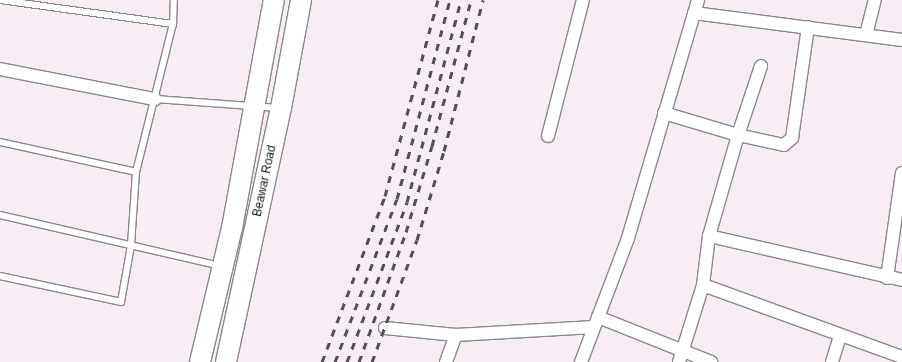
<!DOCTYPE html>
<style>
body{margin:0}
#map{position:relative;width:902px;height:362px;overflow:hidden;background:#f7edf5;font-family:Arial,sans-serif}
div>[style]{position:absolute}
[style*='--x']{left:calc(var(--x)*1px);top:calc(var(--y)*1px);width:calc(var(--w)*1px);rotate:calc(var(--a)*1deg)}
.roads{filter:drop-shadow(1px 0 #8e858d) drop-shadow(-1px 0 #8e858d) drop-shadow(0 1px #8e858d) drop-shadow(0 -1px #8e858d)}
.service>*{height:6px;margin:-3px;padding:0 3px;transform-origin:3px;border-radius:3px;background:#fff}
.minor>*{height:12px;margin:-6px;padding:0 6px;transform-origin:6px;border-radius:6px;background:#fff}
.primary>*{height:20px;margin:-10px;padding:0 10px;transform-origin:10px;border-radius:10px;background:#fff}
.rail>*{height:3px;margin-top:-1.5px;transform-origin:0;background:repeating-linear-gradient(90deg,#544f54 0 7px,transparent 0 14px)}
span{translate:-50% -50%;white-space:nowrap;text-align:center;line-height:1.15;-webkit-text-stroke:3.5px #fffdfe;paint-order:stroke}
.street-label{font-size:12px;color:#191619}
</style>
<div id="map">
<div class="roads">
<div class="service">
<i style="--x:0;--y:0;--w:175;--a:7.9"></i>
<i style="--x:155;--y:99;--w:124;--a:4.2"></i>
<i style="--x:0;--y:142;--w:139;--a:12.4"></i>
<i style="--x:0;--y:215;--w:227;--a:13"></i>
<i style="--x:0;--y:276;--w:124;--a:12.1"></i>
<i style="--x:121;--y:302;--w:58;--a:-80"></i>
<i style="--x:131;--y:245;--w:73;--a:-86.1"></i>
<i style="--x:136;--y:172;--w:153;--a:-76"></i>
<i style="--x:173;--y:24;--w:24;--a:-88"></i>
</div>
<div class="minor">
<i style="--x:694;--y:13;--w:210;--a:7.4"></i>
<i style="--x:866;--y:35;--w:36;--a:-76"></i>
<i style="--x:761;--y:66;--w:73;--a:108.4"></i>
<i style="--x:738;--y:135;--w:47;--a:12.3"></i>
<i style="--x:784;--y:145;--w:11;--a:-41"></i>
<i style="--x:792;--y:138;--w:112;--a:-81.8"></i>
<i style="--x:0;--y:69;--w:158;--a:11"></i>
<i style="--x:664;--y:113;--w:77;--a:16.6"></i>
<i style="--x:738;--y:135;--w:105;--a:106"></i>
<i style="--x:709;--y:236;--w:49;--a:97"></i>
<i style="--x:703;--y:285;--w:81;--a:107.3"></i>
<i style="--x:548;--y:136;--w:140;--a:-75.6"></i>
<i style="--x:709;--y:236;--w:198;--a:12.8"></i>
<i style="--x:887;--y:278;--w:106;--a:-81.9"></i>
<i style="--x:703;--y:285;--w:212;--a:19.9"></i>
<i style="--x:598;--y:317;--w:122;--a:21.7"></i>
<i style="--x:385;--y:328;--w:71;--a:5.6"></i>
<i style="--x:456;--y:335;--w:138;--a:-3.3"></i>
<i style="--x:446;--y:362;--w:29;--a:-70"></i>
<i style="--x:581;--y:362;--w:133;--a:-69.2"></i>
<i style="--x:628;--y:238;--w:248;--a:-73.6"></i>
<i style="--x:832;--y:362;--w:27;--a:-73"></i>
</div>
<div class="primary">
<i style="--x:200;--y:362;--w:138;--a:-76.6"></i>
<i style="--x:232;--y:228;--w:232;--a:-79.6"></i>
<i style="--x:226;--y:362;--w:260;--a:-77.8"></i>
<i style="--x:281;--y:108;--w:110;--a:-79.5"></i>
</div>
</div>
<div class="rail">
<i style="--x:322;--y:362;--w:178;--a:-69.2"></i>
<i style="--x:385;--y:196;--w:203;--a:-74.9"></i>
<i style="--x:335;--y:362;--w:174;--a:-69.2"></i>
<i style="--x:397;--y:199;--w:206;--a:-75.1"></i>
<i style="--x:347;--y:362;--w:171;--a:-69.4"></i>
<i style="--x:407;--y:202;--w:209;--a:-75"></i>
<i style="--x:359;--y:362;--w:138;--a:-70.1"></i>
<i style="--x:406;--y:232;--w:90;--a:-73.2"></i>
<i style="--x:432;--y:146;--w:151;--a:-75"></i>
<i style="--x:372;--y:362;--w:130;--a:-69.8"></i>
<i style="--x:417;--y:240;--w:93;--a:-73.1"></i>
<i style="--x:444;--y:151;--w:156;--a:-75.5"></i>
</div>
<div class="street-label">
<span style="left:265px;top:181px;rotate:-78deg">Beawar Road</span>
</div>
</div>
